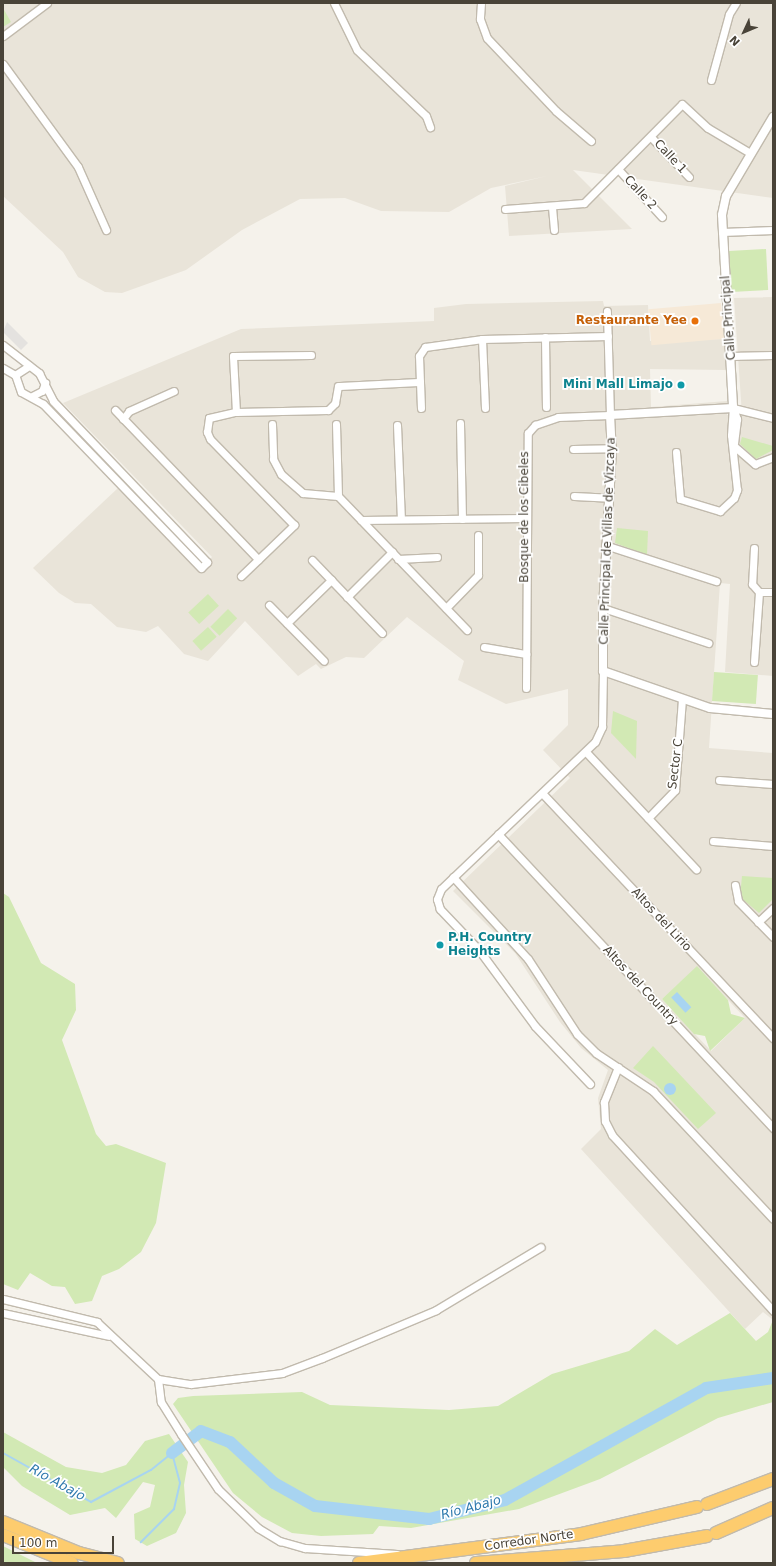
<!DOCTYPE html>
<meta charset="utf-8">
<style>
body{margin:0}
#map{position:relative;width:776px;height:1566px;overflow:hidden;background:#f5f2eb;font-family:"DejaVu Sans",sans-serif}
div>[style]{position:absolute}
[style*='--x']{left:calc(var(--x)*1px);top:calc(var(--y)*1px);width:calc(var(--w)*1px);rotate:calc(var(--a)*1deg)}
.residential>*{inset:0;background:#e9e4d9}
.commercial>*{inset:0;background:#f6e9d7;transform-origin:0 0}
.green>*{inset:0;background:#d2e9b4;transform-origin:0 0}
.parking>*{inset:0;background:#e4e2df}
.water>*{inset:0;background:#a8d4f1;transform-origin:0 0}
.round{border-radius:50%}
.stream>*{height:2px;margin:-1px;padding:0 1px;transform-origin:1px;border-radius:1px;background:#a8d4f1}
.river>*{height:12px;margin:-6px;padding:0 6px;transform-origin:6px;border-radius:6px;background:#a8d4f1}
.roads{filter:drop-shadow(1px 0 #c1baad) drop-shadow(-1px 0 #c1baad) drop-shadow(0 1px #c1baad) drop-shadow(0 -1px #c1baad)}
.minor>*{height:7px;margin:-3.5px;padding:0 3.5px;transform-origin:3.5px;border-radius:3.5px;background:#fff}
.tertiary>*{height:8px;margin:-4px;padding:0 4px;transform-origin:4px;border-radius:4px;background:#fff}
.motorway>*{height:12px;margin:-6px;padding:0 6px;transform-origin:6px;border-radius:6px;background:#fdcc6e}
.dots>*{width:11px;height:11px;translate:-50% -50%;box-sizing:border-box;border:2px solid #fff;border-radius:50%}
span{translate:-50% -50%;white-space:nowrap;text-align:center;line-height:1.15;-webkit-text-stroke:3.5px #fff;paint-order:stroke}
.street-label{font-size:12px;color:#494338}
.food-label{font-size:12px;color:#c56008;font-weight:700}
.right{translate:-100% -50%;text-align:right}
.culture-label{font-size:12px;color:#0d838f;font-weight:700}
.left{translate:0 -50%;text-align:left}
.water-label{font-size:13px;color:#2f7aae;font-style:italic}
.frame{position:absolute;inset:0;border:4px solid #494338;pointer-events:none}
.north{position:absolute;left:724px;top:12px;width:40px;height:40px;-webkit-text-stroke:3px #fff;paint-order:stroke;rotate:226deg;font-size:11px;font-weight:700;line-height:16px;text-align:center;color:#494338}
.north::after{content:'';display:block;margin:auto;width:14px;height:18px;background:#494338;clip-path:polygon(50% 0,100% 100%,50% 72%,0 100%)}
.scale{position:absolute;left:12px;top:1536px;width:102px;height:18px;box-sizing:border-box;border:2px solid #494338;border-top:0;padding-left:5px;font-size:12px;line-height:14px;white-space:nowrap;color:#494338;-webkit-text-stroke:3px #fff;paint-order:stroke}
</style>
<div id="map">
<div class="residential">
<i style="clip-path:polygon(3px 3px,773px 3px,773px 198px,573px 170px,632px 229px,509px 236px,505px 186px,547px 176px,491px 188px,449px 212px,381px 211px,345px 198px,300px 199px,242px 230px,186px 270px,122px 293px,105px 292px,78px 277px,63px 252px,3px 196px)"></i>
<i style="clip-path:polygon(evenodd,773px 297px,773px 676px,725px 672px,730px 584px,720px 583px,709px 748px,773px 753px,773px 1320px,763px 1312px,745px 1329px,581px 1149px,601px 1129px,598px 1098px,608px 1070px,581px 1048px,560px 1022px,515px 953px,453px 891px,570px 778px,543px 750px,568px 725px,568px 689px,506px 704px,458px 680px,464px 661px,407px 617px,364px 658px,346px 657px,321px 669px,316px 664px,298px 676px,245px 621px,208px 661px,184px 654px,158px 626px,146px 632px,117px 627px,91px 604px,75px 603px,59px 593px,33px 568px,118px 488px,199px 570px,212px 557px,63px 403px,241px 329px,434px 321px,434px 308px,466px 304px,603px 301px,604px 306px,648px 305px,650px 341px,724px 339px,726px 370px,650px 369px,651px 407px,727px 401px,727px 415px,742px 415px,734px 298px,773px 297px,697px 967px,745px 1018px,711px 1051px,662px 999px,697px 967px)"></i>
</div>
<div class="commercial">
<i style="left:721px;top:303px;width:36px;height:73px;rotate:85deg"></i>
</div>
<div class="green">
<i style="clip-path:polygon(3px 8px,11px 22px,3px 27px)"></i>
<i style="left:766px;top:249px;width:41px;height:37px;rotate:87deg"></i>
<i style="clip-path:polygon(742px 437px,773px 446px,773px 450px,756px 459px,740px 444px)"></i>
<i style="clip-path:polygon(617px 528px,648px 531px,647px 555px,615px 543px)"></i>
<i style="left:208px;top:594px;width:16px;height:27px;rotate:47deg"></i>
<i style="left:228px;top:609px;width:13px;height:25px;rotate:45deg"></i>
<i style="left:208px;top:627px;width:13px;height:21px;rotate:48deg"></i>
<i style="left:714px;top:672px;width:44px;height:29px;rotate:4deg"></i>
<i style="clip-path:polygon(613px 711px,637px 721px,636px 759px,611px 733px)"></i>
<i style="clip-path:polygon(742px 876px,773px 878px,773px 899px,759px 913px,740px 897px)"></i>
<i style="clip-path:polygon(3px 893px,9px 897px,41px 963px,75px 984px,76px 1010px,62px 1040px,96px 1134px,106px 1146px,116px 1144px,166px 1163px,156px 1223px,141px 1252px,119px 1269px,102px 1276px,92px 1301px,75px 1304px,65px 1287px,52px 1286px,30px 1273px,18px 1290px,3px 1284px)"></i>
<i style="clip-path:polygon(697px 966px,728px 1000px,731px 1014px,745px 1018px,710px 1051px,705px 1036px,694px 1034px,662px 999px)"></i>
<i style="clip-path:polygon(653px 1046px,716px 1113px,698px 1129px,654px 1082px,633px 1068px)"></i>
<i style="clip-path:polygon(730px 1313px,756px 1341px,768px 1332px,773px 1320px,773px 1402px,718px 1418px,600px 1479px,519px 1509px,411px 1528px,379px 1526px,373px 1534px,321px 1536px,292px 1533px,262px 1517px,233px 1493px,173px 1404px,178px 1398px,193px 1396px,302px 1392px,330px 1405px,449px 1410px,498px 1406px,552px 1374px,629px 1351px,655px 1329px,677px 1345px)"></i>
<i style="clip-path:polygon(3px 1432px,66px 1467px,102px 1473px,126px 1465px,145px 1441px,169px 1434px,188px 1462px,184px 1485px,186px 1513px,176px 1533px,147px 1546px,135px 1539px,134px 1514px,150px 1507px,155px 1485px,143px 1482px,116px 1518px,105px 1508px,70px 1515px,22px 1486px,3px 1467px)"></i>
<i style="clip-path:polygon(3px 1546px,37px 1563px,3px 1563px)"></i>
</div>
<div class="parking">
<i style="clip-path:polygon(7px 322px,28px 343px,21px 350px,3px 332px)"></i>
</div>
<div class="water">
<i style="left:677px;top:992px;width:21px;height:8px;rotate:47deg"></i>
<i class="round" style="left:664px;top:1083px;width:12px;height:12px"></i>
</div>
<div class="stream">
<i style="--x:3;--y:1453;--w:101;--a:29.1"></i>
<i style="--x:91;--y:1502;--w:68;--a:-28.1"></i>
<i style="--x:151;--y:1470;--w:27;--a:-39"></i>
<i style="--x:172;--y:1453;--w:31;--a:75"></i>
<i style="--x:180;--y:1483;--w:27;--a:103"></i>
<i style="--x:174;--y:1509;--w:47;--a:135"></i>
</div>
<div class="river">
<i style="--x:172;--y:1453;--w:36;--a:-37"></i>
<i style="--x:201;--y:1431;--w:31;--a:21"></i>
<i style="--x:230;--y:1442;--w:60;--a:43"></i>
<i style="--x:274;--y:1483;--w:47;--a:29.3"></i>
<i style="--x:315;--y:1506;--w:115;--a:6.5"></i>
<i style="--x:429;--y:1519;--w:78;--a:-14"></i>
<i style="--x:505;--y:1500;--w:230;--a:-29.1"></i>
<i style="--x:706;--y:1388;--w:68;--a:-8.5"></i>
</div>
<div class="roads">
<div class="minor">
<i style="--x:334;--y:3;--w:52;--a:63.9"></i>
<i style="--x:357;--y:50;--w:95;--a:43.7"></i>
<i style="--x:426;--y:116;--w:12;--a:70"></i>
<i style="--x:481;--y:3;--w:16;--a:94"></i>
<i style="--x:480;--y:19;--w:20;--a:70"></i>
<i style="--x:487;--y:38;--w:100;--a:46.6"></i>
<i style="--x:556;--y:111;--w:46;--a:40.6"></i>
<i style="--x:3;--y:36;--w:55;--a:-36.9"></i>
<i style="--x:3;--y:64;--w:127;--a:53.9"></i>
<i style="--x:78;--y:167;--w:69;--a:66"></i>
<i style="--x:711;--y:80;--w:68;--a:-74.7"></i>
<i style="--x:729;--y:14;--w:13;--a:-58"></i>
<i style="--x:651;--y:137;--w:55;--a:46.5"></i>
<i style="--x:618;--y:169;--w:65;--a:47.5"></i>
<i style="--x:552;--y:207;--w:23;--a:85"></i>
<i style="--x:505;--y:209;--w:79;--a:-4.3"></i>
<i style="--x:584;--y:203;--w:139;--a:-45.3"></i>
<i style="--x:682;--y:104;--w:35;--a:43"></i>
<i style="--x:708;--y:128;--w:49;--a:30.8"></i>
<i style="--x:722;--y:232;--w:51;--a:-2.2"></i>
<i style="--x:545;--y:337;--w:70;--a:89.2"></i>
<i style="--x:482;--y:339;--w:69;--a:87.5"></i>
<i style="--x:3;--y:345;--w:46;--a:37.9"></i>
<i style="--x:39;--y:373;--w:31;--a:63"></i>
<i style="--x:53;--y:401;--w:223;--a:46.3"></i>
<i style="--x:207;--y:562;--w:8;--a:135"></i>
<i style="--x:201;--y:568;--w:228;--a:-133.9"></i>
<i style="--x:43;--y:404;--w:25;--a:-151"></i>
<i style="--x:21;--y:392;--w:18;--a:-109"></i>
<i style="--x:15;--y:375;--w:17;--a:-33"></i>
<i style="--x:732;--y:356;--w:41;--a:-1.4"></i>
<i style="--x:3;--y:368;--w:14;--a:30"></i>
<i style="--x:32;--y:396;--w:11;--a:-27"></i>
<i style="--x:42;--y:391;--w:9;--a:-69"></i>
<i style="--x:421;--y:408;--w:52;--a:-92.2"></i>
<i style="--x:419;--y:356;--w:11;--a:-56"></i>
<i style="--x:425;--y:347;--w:58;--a:-8"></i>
<i style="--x:482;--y:339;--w:126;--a:-1.4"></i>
<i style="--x:733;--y:408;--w:41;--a:14"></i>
<i style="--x:733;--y:408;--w:12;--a:70"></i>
<i style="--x:737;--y:419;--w:24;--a:97"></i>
<i style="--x:115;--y:410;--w:207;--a:46.2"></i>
<i style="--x:236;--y:412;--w:56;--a:-93.1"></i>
<i style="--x:233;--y:356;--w:78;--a:-0.7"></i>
<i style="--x:123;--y:419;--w:10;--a:-53"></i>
<i style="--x:129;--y:411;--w:49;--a:-24"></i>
<i style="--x:460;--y:423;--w:96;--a:88.8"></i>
<i style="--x:272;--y:424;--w:35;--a:88"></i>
<i style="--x:273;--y:459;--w:17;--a:62"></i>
<i style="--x:281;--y:474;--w:29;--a:41"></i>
<i style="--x:303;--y:493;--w:35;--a:5"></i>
<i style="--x:336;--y:424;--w:72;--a:88.4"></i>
<i style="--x:338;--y:496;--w:186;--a:46.1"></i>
<i style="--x:397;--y:425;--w:94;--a:87.6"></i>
<i style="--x:734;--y:446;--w:28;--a:41"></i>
<i style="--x:755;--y:464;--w:19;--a:-21"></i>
<i style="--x:573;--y:449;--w:39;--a:-1"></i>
<i style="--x:676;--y:452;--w:47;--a:85.1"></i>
<i style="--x:680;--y:499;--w:42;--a:16.7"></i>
<i style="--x:720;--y:511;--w:19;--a:-43"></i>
<i style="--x:734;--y:498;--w:9;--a:-69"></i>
<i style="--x:737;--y:490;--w:55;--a:-96.2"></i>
<i style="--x:731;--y:435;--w:27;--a:-86"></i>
<i style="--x:574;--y:496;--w:35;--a:3"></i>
<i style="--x:361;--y:520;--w:164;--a:-0.7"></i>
<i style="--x:605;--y:545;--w:117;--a:18"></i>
<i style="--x:754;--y:548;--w:36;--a:93"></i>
<i style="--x:752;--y:584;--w:11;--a:49"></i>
<i style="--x:759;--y:592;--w:14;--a:0"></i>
<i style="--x:398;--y:559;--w:39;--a:-3"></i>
<i style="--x:312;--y:560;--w:101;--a:46.2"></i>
<i style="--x:241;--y:576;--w:74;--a:-43.9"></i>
<i style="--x:294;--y:525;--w:120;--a:-134.3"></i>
<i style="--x:210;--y:439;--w:8;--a:-113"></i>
<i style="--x:207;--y:432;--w:14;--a:-82"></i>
<i style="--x:209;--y:418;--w:28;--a:-13"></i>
<i style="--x:236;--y:412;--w:92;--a:-1.2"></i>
<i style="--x:328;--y:410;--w:10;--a:-45"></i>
<i style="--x:335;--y:403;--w:17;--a:-80"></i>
<i style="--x:338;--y:386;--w:82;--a:-2.8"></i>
<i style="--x:347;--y:597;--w:64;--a:-45"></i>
<i style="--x:269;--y:605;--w:78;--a:45.5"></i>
<i style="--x:446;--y:608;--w:46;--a:-45.9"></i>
<i style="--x:478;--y:575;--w:40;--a:-90"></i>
<i style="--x:603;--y:608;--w:111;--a:18.4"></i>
<i style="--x:287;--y:623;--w:62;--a:-44.3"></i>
<i style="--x:484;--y:647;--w:43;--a:9.5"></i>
<i style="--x:754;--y:662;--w:70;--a:-85.9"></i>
<i style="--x:526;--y:688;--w:255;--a:-89.6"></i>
<i style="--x:528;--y:433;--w:11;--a:-49"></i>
<i style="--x:535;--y:425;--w:24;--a:-19"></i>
<i style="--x:558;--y:417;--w:52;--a:-2.2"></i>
<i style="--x:610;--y:415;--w:104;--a:-91.7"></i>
<i style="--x:586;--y:752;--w:161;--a:46.8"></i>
<i style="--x:719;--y:780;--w:54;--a:4.2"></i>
<i style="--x:542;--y:793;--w:337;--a:46.7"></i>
<i style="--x:648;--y:818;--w:39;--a:-46"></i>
<i style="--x:675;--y:790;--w:91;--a:-85.6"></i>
<i style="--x:498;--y:834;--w:403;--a:46.9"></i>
<i style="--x:713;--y:841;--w:60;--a:4.8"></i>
<i style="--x:453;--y:877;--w:111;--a:47.6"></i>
<i style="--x:528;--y:959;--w:90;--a:56.8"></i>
<i style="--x:577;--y:1034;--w:27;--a:45"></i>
<i style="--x:596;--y:1053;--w:69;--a:33.7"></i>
<i style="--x:653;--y:1091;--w:175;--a:46.8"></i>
<i style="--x:735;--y:885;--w:16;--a:79"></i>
<i style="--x:738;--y:901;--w:50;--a:45.8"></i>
<i style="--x:758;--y:922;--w:21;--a:-43"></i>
<i style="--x:618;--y:1067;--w:38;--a:112"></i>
<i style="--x:604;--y:1102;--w:19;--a:87"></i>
<i style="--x:605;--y:1121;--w:16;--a:63"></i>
<i style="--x:612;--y:1135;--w:239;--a:47.5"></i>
<i style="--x:590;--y:1084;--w:80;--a:-133.5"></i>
<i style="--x:535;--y:1026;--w:94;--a:-126.4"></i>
<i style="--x:479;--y:950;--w:57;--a:-133.6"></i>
<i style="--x:440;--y:909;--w:10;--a:-107"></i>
<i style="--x:437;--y:899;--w:11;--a:-68"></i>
<i style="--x:441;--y:889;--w:213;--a:-43.7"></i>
<i style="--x:595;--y:742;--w:17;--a:-65"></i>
<i style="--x:602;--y:727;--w:56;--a:-89"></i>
<i style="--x:3;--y:1299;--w:97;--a:13.7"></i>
<i style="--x:97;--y:1322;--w:83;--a:43.1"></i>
<i style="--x:158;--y:1379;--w:33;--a:9"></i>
<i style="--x:191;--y:1384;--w:92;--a:-6.9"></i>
<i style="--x:282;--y:1373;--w:43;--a:-20.6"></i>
<i style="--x:322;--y:1358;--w:124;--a:-22.8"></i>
<i style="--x:436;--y:1310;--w:122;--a:-31"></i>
<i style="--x:3;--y:1313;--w:108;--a:12.2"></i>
<i style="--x:158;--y:1379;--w:23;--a:83"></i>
<i style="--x:161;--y:1402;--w:38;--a:58"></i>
<i style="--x:181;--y:1434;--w:66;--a:56.1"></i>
<i style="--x:218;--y:1489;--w:56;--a:44.3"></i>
<i style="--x:258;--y:1528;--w:26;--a:31"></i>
<i style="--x:280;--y:1541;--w:26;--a:16"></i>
<i style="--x:305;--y:1548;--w:92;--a:3.7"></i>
</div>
<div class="tertiary">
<i style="--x:773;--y:117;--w:92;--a:120.7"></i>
<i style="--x:726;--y:196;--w:19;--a:102"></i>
<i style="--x:722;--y:215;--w:193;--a:86.7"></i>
<i style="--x:733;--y:408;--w:123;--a:176.7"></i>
<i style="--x:610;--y:415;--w:33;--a:87"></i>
<i style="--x:612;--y:448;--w:160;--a:93.2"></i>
<i style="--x:603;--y:608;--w:63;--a:90"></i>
<i style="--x:603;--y:671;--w:113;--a:19.1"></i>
<i style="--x:710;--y:708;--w:63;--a:5.4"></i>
</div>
<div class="motorway">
<i style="--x:707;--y:1504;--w:71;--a:-20.7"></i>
<i style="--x:3;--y:1522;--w:82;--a:22.2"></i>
<i style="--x:79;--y:1553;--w:40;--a:14.4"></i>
<i style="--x:716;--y:1533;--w:62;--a:-23.7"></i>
<i style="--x:3;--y:1535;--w:74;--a:22.1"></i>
<i style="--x:359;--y:1563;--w:224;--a:-7.4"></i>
<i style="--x:581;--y:1534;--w:119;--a:-13.1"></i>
<i style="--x:476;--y:1563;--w:148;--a:-4.6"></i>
<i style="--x:624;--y:1551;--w:84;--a:-10.2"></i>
</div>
</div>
<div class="dots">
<i style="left:695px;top:321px;background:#e8710a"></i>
<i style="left:681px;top:385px;background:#0f9aa8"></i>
<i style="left:440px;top:945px;background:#0f9aa8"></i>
</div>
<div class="street-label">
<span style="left:670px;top:157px;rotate:47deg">Calle 1</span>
<span style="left:640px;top:193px;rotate:47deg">Calle 2</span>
<span style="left:729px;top:318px;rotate:-94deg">Calle Principal</span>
<span style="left:525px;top:517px;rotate:-90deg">Bosque de los Cibeles</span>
<span style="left:608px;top:541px;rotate:-88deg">Calle Principal de Villas de Vizcaya</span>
<span style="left:676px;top:764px;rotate:-83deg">Sector C</span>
<span style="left:661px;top:920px;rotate:47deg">Altos del Lirio</span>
<span style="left:640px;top:986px;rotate:47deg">Altos del Country</span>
<span style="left:529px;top:1541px;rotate:-8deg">Corredor Norte</span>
</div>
<div class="food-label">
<span class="right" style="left:687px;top:321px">Restaurante Yee</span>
</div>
<div class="culture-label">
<span class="right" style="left:673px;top:385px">Mini Mall Limajo</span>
<span class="left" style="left:448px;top:945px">P.H. Country<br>Heights</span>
</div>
<div class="water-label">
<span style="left:57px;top:1483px;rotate:29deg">Río Abajo</span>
<span style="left:471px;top:1508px;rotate:-15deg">Río Abajo</span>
</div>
<div class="frame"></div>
<div class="north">N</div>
<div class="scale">100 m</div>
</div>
